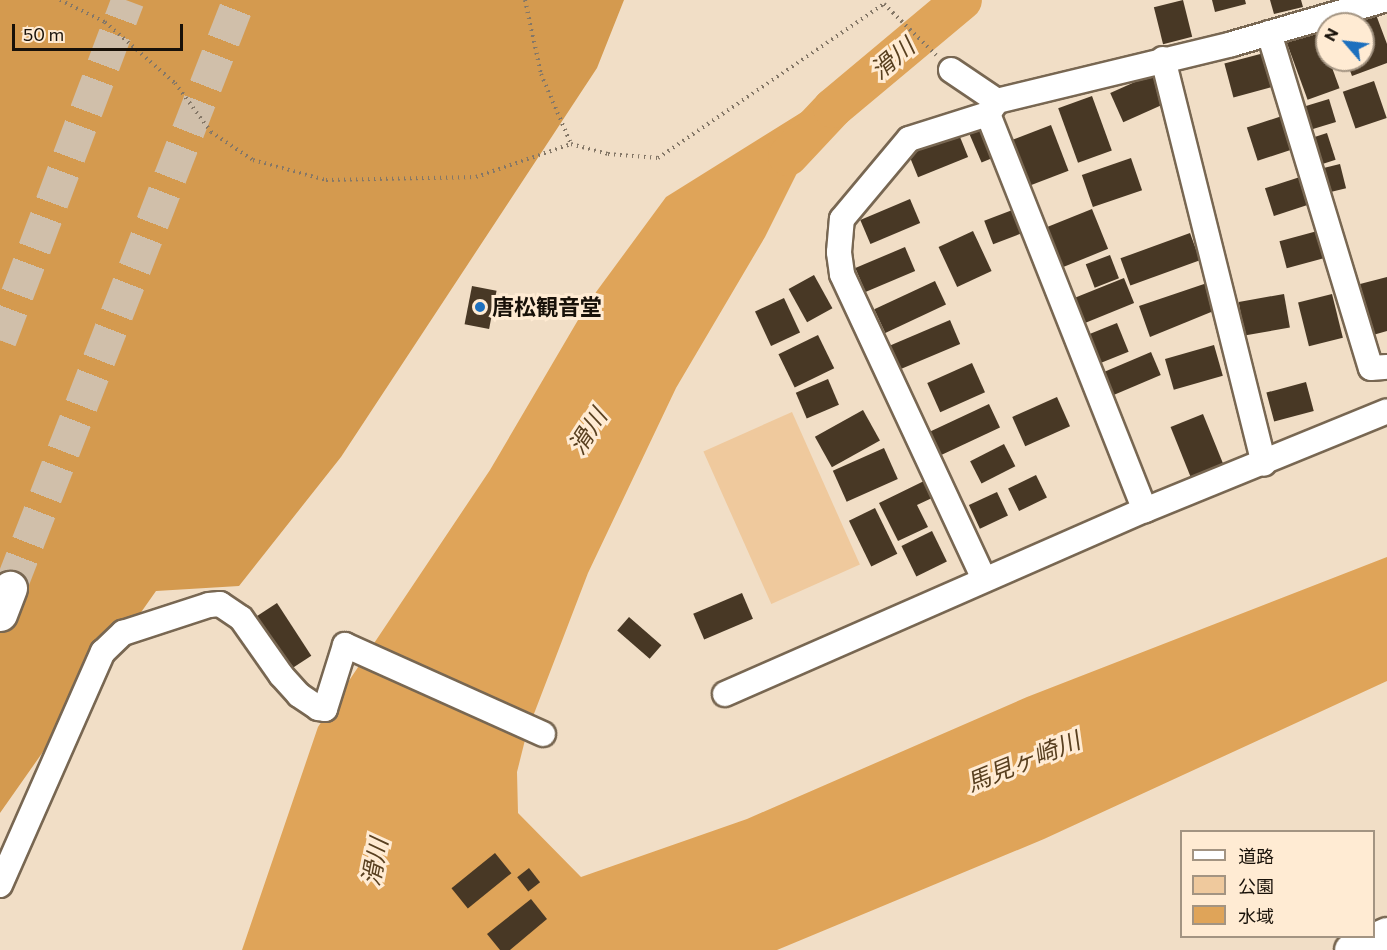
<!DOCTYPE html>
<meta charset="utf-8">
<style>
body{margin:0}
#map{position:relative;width:1387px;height:950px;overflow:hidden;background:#f1dec6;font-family:Commissioner,"Noto Sans JP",sans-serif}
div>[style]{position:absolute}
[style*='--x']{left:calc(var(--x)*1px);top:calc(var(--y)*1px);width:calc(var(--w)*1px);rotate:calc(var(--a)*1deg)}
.green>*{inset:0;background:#efc99d;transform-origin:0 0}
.forest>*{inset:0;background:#d49a4f}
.water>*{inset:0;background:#dfa459}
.river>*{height:40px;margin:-20px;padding:0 20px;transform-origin:20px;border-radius:20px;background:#dfa459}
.building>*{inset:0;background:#483825;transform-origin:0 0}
.motorway-tunnel>*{height:33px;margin-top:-16.5px;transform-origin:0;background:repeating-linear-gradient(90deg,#d0bfaa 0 33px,transparent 0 49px)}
.path>*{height:4px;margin-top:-2px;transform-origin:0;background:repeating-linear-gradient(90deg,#847767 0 1.5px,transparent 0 6px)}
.roads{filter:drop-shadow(2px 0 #786752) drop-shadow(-2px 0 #786752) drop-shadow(0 2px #786752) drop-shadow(0 -2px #786752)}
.minor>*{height:24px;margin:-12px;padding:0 12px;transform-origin:12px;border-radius:12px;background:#fff}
.trunk>*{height:33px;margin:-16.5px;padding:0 16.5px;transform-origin:16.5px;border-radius:16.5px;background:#fff}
.motorway>*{height:33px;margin:-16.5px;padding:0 16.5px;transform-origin:16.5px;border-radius:16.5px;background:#fff}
.dots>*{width:16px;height:16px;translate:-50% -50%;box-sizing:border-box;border:3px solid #ffebd3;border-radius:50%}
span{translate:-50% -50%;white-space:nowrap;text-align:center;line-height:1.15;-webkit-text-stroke:6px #ffebd3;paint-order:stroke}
.poi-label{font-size:22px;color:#181109;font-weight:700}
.left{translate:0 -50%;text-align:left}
.water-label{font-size:24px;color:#594020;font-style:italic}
.legend{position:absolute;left:1180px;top:830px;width:195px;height:108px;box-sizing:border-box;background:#ffebd3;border:2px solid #a39482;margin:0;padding:8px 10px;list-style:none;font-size:18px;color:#181109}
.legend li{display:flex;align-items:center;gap:12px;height:30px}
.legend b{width:30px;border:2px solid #a39482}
.north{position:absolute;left:1315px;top:12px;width:60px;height:60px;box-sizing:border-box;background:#ffebd3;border:2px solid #a39482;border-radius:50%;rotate:298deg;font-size:16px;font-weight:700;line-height:24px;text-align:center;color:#181109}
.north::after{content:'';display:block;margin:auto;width:21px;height:27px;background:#1d70be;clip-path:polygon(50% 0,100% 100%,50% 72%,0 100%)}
.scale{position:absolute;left:12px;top:24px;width:171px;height:27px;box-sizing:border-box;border:3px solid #181109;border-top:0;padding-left:8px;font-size:18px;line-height:21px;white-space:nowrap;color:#181109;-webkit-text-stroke:4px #ffebd3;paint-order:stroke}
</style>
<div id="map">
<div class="green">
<i style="left:792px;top:412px;width:167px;height:97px;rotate:66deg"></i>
</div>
<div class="forest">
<i style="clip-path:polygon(0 0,624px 0,597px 68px,341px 457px,239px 586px,156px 591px,0 813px)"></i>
</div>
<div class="water">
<i style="clip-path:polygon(839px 89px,765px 237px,676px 388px,588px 573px,527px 732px,517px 772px,518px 813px,581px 877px,747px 819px,1027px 697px,1387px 557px,1387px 681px,1044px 839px,777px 950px,242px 950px,318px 727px,490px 470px,588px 303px,666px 197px)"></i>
</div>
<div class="river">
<i style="--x:788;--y:156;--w:66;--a:-46.8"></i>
<i style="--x:833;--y:108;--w:168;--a:-39.9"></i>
</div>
<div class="building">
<i style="left:1183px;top:0;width:38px;height:30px;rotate:76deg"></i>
<i style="clip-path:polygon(1212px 0,1245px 0,1246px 4px,1215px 12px)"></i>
<i style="clip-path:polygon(1270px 0,1301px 0,1303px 7px,1274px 14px)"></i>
<i style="clip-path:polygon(1375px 12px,1387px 44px,1387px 63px,1352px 76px,1346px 60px,1363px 60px,1363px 24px,1345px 24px)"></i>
<i style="left:1318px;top:29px;width:63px;height:34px;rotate:70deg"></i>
<i style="left:1264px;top:53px;width:35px;height:41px;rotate:75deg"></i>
<i style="left:1155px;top:73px;width:32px;height:49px;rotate:66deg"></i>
<i style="left:1374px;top:81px;width:39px;height:33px;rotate:71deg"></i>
<i style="left:1092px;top:96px;width:58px;height:36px;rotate:70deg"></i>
<i style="left:1329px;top:99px;width:24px;height:31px;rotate:73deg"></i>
<i style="left:1282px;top:116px;width:35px;height:37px;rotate:72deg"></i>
<i style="left:988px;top:124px;width:33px;height:21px;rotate:67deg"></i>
<i style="left:1051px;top:125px;width:49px;height:42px;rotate:69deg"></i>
<i style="left:958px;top:132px;width:27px;height:54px;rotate:68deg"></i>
<i style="left:1327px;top:133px;width:28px;height:22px;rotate:72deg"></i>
<i style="left:1131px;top:158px;width:34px;height:52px;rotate:71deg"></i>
<i style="left:1340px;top:164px;width:25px;height:19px;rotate:76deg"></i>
<i style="left:1303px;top:176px;width:29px;height:40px;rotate:72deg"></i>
<i style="left:910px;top:199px;width:26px;height:54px;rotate:67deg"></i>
<i style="left:1015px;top:209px;width:25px;height:33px;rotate:69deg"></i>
<i style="left:1092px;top:209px;width:43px;height:53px;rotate:68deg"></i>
<i style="left:1321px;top:230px;width:28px;height:43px;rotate:75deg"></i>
<i style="left:973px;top:231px;width:44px;height:38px;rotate:65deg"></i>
<i style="left:1190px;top:233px;width:29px;height:74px;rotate:70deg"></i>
<i style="left:905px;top:247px;width:26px;height:54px;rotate:67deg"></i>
<i style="left:1110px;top:255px;width:25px;height:26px;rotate:69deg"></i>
<i style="left:814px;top:275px;width:38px;height:29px;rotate:61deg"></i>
<i style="clip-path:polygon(1387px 277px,1387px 331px,1373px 335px,1360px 284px)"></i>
<i style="left:1124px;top:278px;width:27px;height:55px;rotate:68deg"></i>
<i style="left:935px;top:281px;width:26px;height:67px;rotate:65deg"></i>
<i style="clip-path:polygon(1207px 283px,1216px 310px,1150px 337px,1139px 306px)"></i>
<i style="left:472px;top:286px;width:25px;height:39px;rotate:11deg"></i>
<i style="left:1284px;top:294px;width:34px;height:46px;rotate:80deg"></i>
<i style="left:1332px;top:294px;width:45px;height:35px;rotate:76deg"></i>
<i style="left:784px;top:298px;width:38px;height:32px;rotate:65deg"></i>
<i style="left:950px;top:320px;width:26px;height:67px;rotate:67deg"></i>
<i style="left:1117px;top:323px;width:31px;height:37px;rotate:68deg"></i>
<i style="left:818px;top:335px;width:37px;height:44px;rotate:64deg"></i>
<i style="left:1214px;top:345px;width:32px;height:51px;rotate:74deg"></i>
<i style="left:1151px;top:352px;width:25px;height:55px;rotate:67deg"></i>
<i style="left:972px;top:363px;width:32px;height:49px;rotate:66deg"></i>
<i style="left:828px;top:379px;width:28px;height:35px;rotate:67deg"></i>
<i style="left:1306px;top:382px;width:30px;height:41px;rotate:75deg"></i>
<i style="left:1057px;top:397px;width:32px;height:49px;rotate:66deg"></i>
<i style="left:989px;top:404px;width:26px;height:66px;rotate:65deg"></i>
<i style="left:863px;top:410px;width:35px;height:55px;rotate:61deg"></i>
<i style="left:1203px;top:414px;width:54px;height:35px;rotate:68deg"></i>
<i style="left:1004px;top:444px;width:25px;height:38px;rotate:63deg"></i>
<i style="left:884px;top:448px;width:34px;height:56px;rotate:66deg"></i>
<i style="left:1036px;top:475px;width:25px;height:31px;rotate:64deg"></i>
<i style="clip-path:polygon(924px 481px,932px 498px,917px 505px,928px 527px,898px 541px,879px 503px)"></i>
<i style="left:997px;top:492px;width:26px;height:31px;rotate:65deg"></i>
<i style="left:875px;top:508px;width:51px;height:29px;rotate:64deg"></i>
<i style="left:932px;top:531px;width:34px;height:34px;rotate:64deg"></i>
<i style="left:742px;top:593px;width:28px;height:53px;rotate:67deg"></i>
<i style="left:277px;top:603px;width:63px;height:32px;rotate:57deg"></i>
<i style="left:629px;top:617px;width:43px;height:18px;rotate:41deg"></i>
<i style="left:495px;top:853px;width:26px;height:56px;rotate:51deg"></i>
<i style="left:529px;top:868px;width:18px;height:15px;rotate:52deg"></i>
<i style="clip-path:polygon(531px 899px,547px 919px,510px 950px,500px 950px,487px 934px)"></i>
</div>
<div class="motorway-tunnel">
<i style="--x:0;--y:340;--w:363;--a:-69.4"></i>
<i style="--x:10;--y:588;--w:631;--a:-68.72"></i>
</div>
<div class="path">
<i style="--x:60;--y:0;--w:50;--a:26.1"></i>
<i style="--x:105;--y:22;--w:93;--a:41.1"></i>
<i style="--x:175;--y:83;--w:61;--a:53.7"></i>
<i style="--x:211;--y:132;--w:50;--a:33.7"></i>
<i style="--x:253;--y:160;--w:76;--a:15.3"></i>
<i style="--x:326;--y:180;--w:150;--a:-1.1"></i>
<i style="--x:476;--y:177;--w:101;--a:-19.2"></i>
<i style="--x:571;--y:144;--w:38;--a:15"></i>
<i style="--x:608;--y:154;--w:50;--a:4.6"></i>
<i style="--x:658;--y:158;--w:273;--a:-34.3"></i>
<i style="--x:884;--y:4;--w:73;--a:44.4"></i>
<i style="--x:525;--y:0;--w:76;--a:77.8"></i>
<i style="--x:541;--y:74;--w:76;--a:66.8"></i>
</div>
<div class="roads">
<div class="minor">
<i style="--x:1269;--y:33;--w:350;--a:73.1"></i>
<i style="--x:1371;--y:368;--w:16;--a:-4"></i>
<i style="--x:1163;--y:59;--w:417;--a:76"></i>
<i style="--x:951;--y:70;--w:55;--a:34"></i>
<i style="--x:997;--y:101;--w:242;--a:-13.6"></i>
<i style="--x:1232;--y:44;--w:157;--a:-16.2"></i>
<i style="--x:997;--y:101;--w:16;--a:125"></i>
<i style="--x:988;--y:114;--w:426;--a:68.4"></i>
<i style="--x:984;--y:579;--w:336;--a:-115"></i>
<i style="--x:842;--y:274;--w:22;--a:-98"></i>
<i style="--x:839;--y:252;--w:33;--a:-85"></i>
<i style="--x:842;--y:219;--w:104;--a:-50.1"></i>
<i style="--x:909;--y:139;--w:83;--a:-17.6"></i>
<i style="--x:725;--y:694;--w:459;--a:-23.7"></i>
<i style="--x:1145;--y:510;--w:261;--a:-22.2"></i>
<i style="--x:0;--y:885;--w:255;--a:-66.2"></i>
<i style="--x:103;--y:652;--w:28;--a:-44"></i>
<i style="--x:123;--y:633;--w:90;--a:-18"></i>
<i style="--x:209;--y:605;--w:11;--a:-5"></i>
<i style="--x:220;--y:604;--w:25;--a:34"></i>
<i style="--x:241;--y:618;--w:70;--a:54.9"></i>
<i style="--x:281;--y:675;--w:27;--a:48"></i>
<i style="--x:299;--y:695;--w:23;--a:34"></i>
<i style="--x:318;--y:708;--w:7;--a:8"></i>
<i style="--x:325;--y:709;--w:67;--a:-72.6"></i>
<i style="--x:345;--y:645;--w:217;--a:24.2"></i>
</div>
<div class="trunk">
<i style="--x:1351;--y:950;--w:39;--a:-24"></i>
</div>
<div class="motorway">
<i style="--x:0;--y:614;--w:28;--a:-69"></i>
</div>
</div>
<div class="dots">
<i style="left:480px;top:307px;background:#1d70be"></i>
</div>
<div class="poi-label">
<span class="left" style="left:492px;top:307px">唐松観音堂</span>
</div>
<div class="water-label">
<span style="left:892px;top:58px;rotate:-40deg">滑川</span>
<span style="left:587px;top:431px;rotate:-57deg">滑川</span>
<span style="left:1023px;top:761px;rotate:-22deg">馬見ヶ崎川</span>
<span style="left:374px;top:862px;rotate:-79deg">滑川</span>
</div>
<ul class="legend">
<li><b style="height:8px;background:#fff"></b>道路</li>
<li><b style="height:16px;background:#efc99d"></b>公園</li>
<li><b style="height:16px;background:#dfa459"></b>水域</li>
</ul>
<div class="north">N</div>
<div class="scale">50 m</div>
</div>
